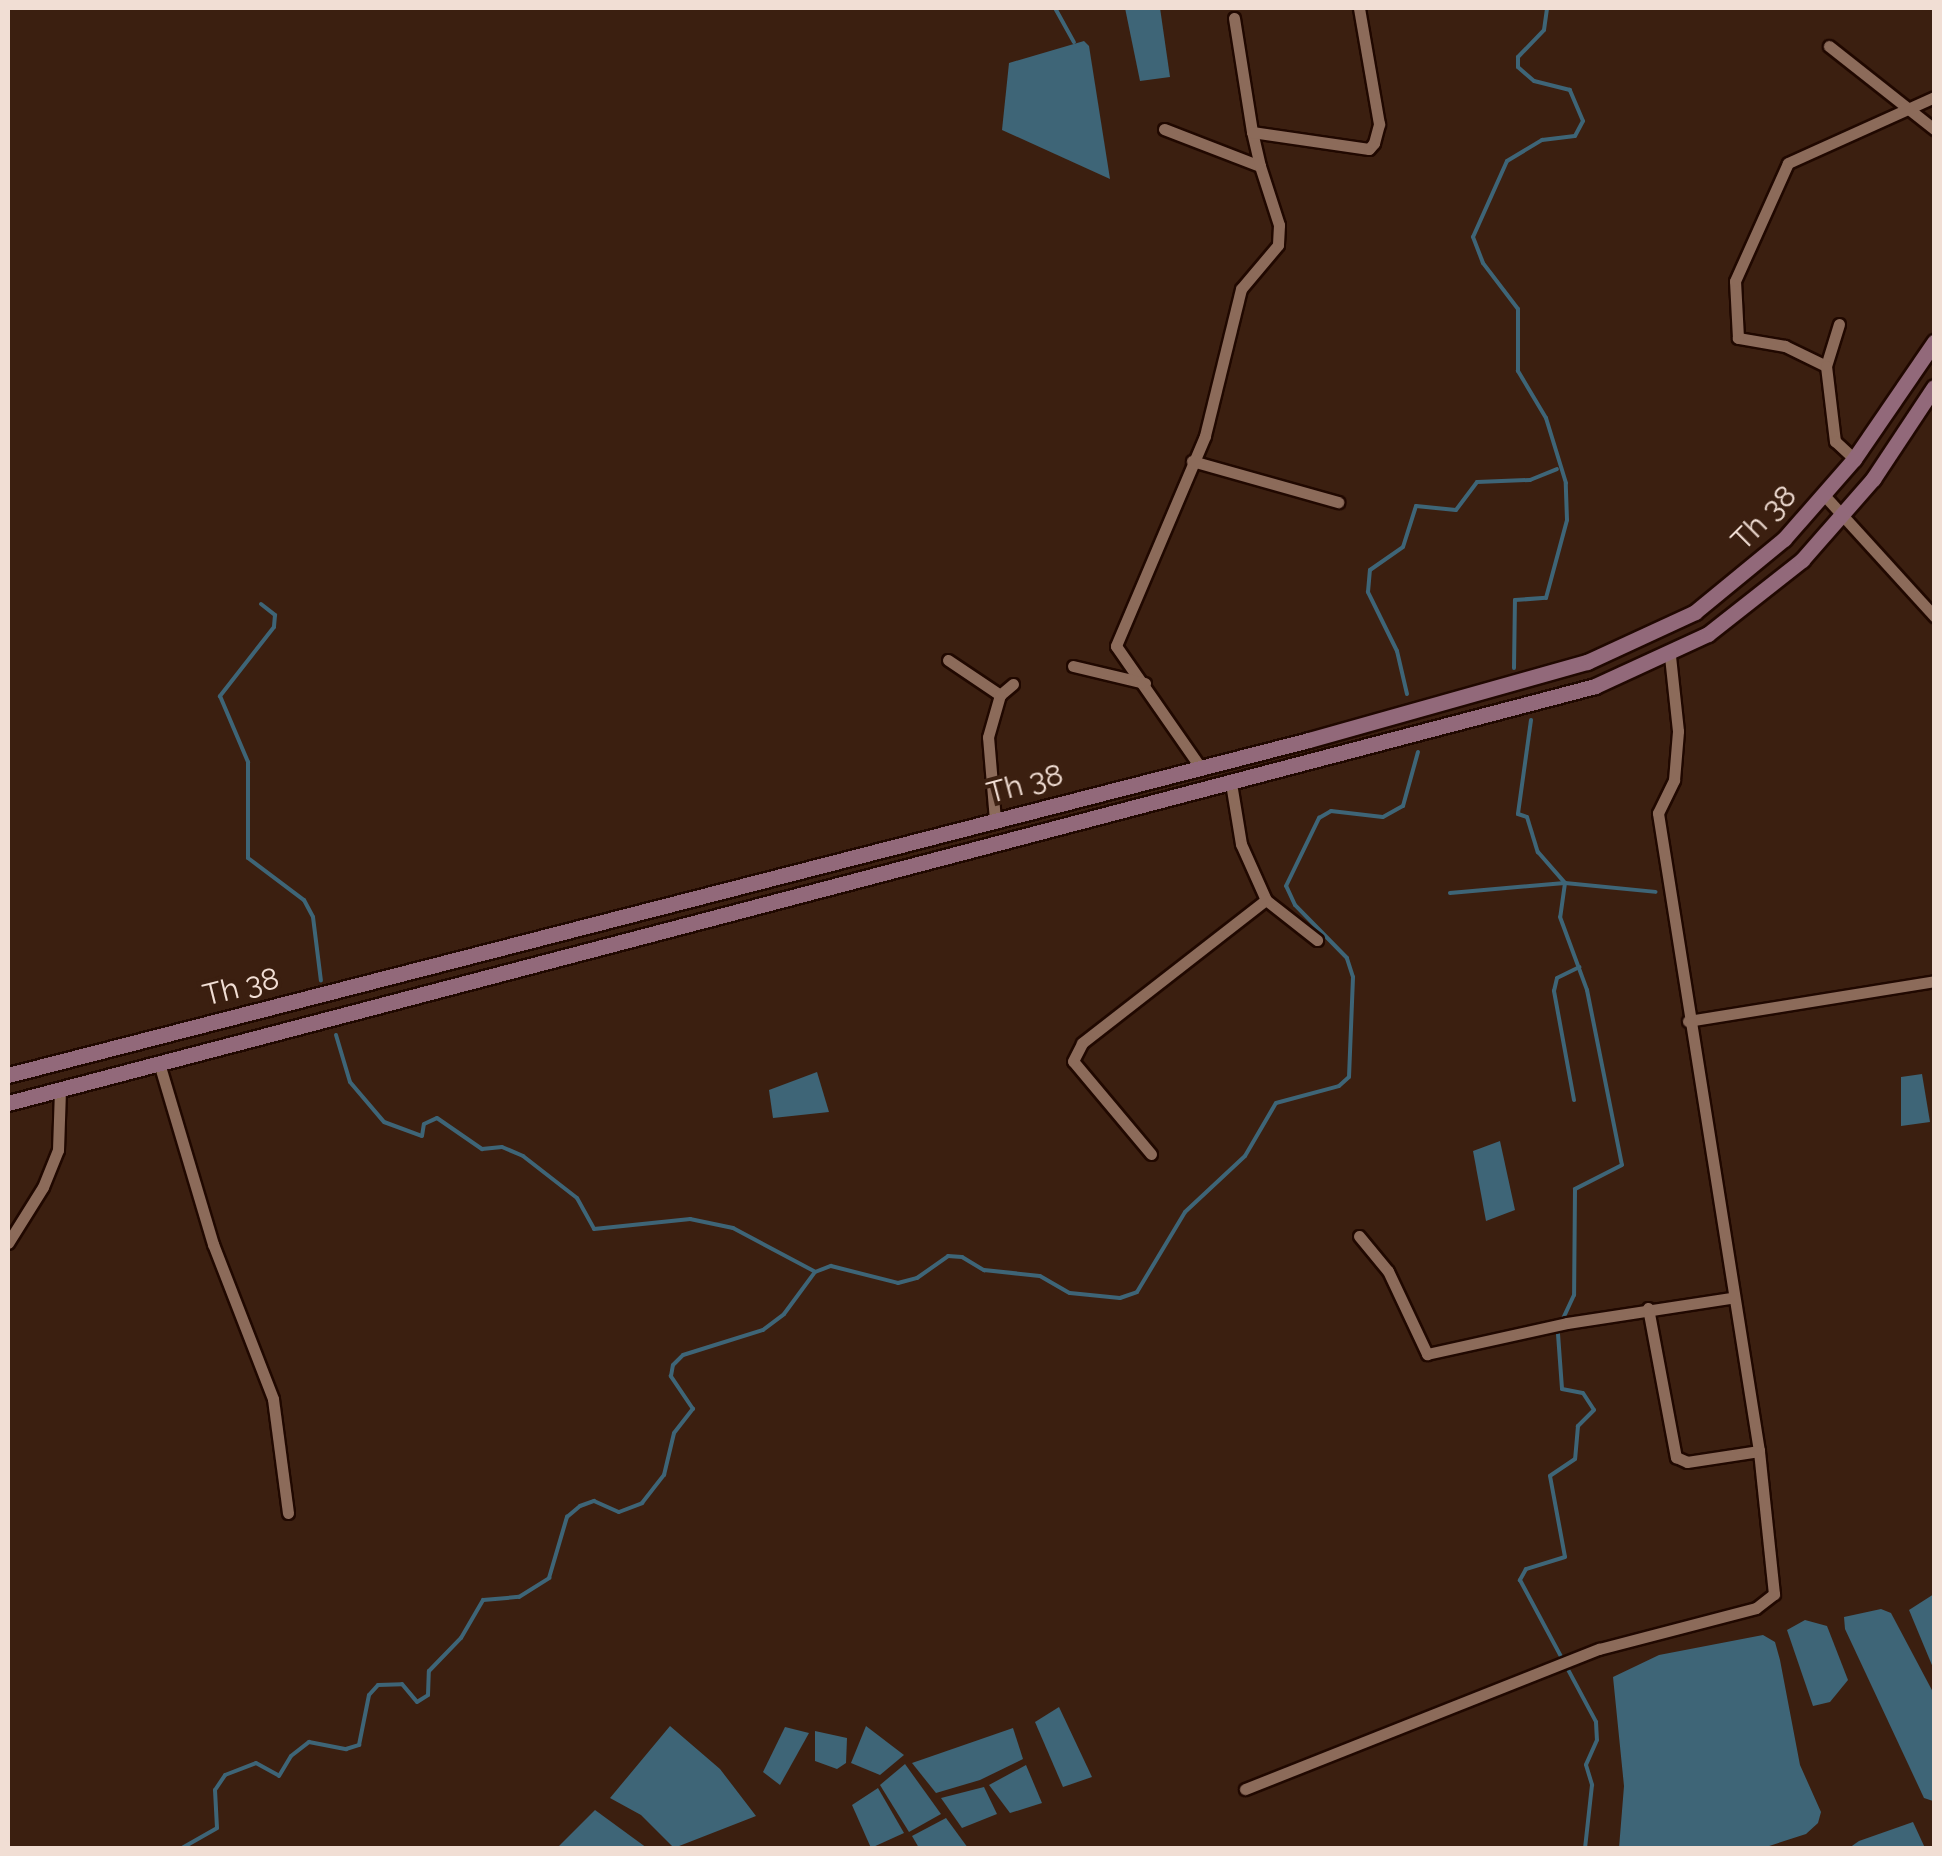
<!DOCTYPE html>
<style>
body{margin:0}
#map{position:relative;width:1942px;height:1856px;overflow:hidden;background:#3b1f10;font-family:Raleway,sans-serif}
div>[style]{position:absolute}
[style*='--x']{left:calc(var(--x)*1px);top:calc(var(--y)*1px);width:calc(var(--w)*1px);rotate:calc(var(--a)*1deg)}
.water>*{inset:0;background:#3e6577}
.stream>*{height:4px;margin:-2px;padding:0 2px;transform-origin:2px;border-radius:2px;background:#3e6577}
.roads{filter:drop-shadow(2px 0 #200800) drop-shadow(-2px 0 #200800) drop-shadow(0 2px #200800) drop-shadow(0 -2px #200800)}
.street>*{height:11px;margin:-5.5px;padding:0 5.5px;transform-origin:5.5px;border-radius:5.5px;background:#8c6b5a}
.secondary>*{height:15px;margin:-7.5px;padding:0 7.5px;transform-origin:7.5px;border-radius:7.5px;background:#92697a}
span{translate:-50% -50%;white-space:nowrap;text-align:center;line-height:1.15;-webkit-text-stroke:8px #3b1f10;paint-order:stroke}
.street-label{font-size:30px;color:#f1ded4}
.frame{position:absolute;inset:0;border:10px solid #f1ded4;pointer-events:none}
</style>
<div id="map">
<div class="water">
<i style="clip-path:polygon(1125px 8px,1160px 8px,1170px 77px,1140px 81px)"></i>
<i style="clip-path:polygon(1084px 41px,1089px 46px,1110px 179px,1002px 130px,1009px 63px)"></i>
<i style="clip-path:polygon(817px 1072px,829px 1112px,773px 1118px,769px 1090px)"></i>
<i style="clip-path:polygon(1922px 1074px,1930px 1122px,1901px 1126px,1901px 1077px)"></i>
<i style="clip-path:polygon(1500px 1141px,1515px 1210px,1486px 1221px,1473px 1151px)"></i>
<i style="clip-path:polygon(1934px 1594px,1934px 1670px,1909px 1610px)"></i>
<i style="clip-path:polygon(1881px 1609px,1891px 1613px,1934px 1694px,1933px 1801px,1924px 1798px,1845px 1629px,1844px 1617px)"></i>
<i style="clip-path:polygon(1805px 1620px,1827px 1626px,1848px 1680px,1830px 1702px,1813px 1706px,1787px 1630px)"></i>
<i style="clip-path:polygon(1763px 1635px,1775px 1642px,1780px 1660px,1800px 1765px,1821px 1812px,1818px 1823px,1806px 1834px,1763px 1848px,1619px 1848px,1624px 1786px,1613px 1677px,1659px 1655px)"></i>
<i style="clip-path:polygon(1059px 1707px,1092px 1777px,1063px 1787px,1035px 1722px)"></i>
<i style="clip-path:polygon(670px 1726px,720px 1769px,756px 1816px,674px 1848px,641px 1815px,610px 1798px)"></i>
<i style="clip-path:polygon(866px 1726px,904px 1755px,880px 1775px,851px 1763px)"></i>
<i style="clip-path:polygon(785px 1727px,809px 1733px,780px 1785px,763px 1772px)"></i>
<i style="clip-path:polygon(1013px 1728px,1023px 1759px,980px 1780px,936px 1793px,912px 1763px)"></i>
<i style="clip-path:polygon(815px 1731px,847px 1738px,846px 1763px,837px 1769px,815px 1761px)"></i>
<i style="clip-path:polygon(905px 1764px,941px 1814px,909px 1832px,880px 1785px)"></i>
<i style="clip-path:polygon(1026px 1765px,1042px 1803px,1010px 1813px,989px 1785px)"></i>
<i style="clip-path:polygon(984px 1787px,997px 1814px,962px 1828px,941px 1798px)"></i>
<i style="clip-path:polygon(878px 1788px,904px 1833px,871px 1848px,852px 1805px)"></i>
<i style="clip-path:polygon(595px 1810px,647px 1848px,557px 1848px)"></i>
<i style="clip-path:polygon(946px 1818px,968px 1848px,919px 1848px,912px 1836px)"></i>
<i style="clip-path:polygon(1913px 1822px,1925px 1848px,1849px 1848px,1859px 1841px)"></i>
</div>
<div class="stream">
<i style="--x:1055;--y:8;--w:39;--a:61"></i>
<i style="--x:261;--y:604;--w:18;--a:38"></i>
<i style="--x:275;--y:615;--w:12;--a:95"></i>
<i style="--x:274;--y:627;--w:88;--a:128"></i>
<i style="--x:220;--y:696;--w:72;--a:67"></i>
<i style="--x:248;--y:762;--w:96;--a:90"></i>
<i style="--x:248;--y:858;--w:70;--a:36.9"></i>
<i style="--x:304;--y:900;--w:19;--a:62"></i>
<i style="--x:313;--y:917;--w:64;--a:82.9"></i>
<i style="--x:1514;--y:668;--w:68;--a:-89.2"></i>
<i style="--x:1515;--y:600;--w:31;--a:-4"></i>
<i style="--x:1546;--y:598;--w:81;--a:-74.9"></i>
<i style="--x:1567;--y:520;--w:37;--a:-92"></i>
<i style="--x:1566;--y:483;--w:68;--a:-107.1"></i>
<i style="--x:1546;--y:418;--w:55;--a:-120.8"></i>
<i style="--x:1518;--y:371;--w:62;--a:-90"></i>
<i style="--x:1518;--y:309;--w:58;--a:-127.3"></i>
<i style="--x:1483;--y:263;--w:28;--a:-111"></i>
<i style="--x:1473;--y:237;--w:83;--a:-65.9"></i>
<i style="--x:1507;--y:161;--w:41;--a:-31"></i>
<i style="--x:1542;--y:140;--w:33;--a:-7"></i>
<i style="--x:1575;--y:136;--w:17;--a:-62"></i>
<i style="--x:1583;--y:121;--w:34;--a:-113"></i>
<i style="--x:1570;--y:90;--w:37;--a:-166"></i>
<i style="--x:1534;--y:81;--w:21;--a:-139"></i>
<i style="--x:1518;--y:67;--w:10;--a:-90"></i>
<i style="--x:1518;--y:57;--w:37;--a:-46"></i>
<i style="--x:1544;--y:30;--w:22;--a:-82"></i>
<i style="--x:1407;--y:694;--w:44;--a:-103.1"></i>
<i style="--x:1397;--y:651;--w:66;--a:-116.2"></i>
<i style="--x:1368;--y:592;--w:22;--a:-85"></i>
<i style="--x:1370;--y:570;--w:40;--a:-34.9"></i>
<i style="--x:1403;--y:547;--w:43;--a:-72.4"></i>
<i style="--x:1416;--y:506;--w:40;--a:5.7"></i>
<i style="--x:1456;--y:510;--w:35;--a:-53"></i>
<i style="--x:1477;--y:482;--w:53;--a:-2.2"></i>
<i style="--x:1530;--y:480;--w:29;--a:-22"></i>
<i style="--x:1531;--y:720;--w:95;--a:97.9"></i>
<i style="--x:1518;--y:814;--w:9;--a:18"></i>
<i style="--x:1527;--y:817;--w:37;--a:73"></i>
<i style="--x:1538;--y:852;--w:41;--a:48.9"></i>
<i style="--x:1565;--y:883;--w:34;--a:98"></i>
<i style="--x:1560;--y:917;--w:78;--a:69.7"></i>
<i style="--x:1587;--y:990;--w:178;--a:78.7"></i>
<i style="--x:1622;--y:1165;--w:53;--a:152.9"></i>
<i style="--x:1575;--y:1189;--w:106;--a:90.5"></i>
<i style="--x:1574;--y:1295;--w:26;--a:115"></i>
<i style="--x:1450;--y:893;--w:115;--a:-5"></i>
<i style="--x:1565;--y:883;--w:91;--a:5.6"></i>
<i style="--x:336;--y:1035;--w:49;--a:73.4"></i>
<i style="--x:350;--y:1082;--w:52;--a:49.6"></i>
<i style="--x:384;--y:1122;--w:40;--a:20.2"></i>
<i style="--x:422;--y:1136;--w:12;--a:-81"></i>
<i style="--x:424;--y:1124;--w:14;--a:-25"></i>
<i style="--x:437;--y:1118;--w:55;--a:34.6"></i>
<i style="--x:482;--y:1149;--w:20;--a:-6"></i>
<i style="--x:502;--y:1147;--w:23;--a:23"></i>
<i style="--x:523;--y:1156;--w:68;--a:37.9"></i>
<i style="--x:577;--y:1198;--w:35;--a:61"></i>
<i style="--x:594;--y:1229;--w:97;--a:-5.9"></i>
<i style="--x:690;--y:1219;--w:44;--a:11.8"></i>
<i style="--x:733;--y:1228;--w:92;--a:28"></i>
<i style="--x:1574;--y:1100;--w:111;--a:-100.4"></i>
<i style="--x:1554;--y:991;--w:13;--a:-77"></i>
<i style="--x:1557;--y:978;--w:25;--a:-26"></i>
<i style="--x:1558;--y:1334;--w:55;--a:85.8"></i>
<i style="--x:1562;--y:1389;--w:21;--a:11"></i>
<i style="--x:1583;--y:1393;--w:20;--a:57"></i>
<i style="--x:1594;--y:1410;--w:23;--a:135"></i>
<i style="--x:1578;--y:1426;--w:33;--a:95"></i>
<i style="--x:1575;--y:1459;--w:30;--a:146"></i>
<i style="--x:1550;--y:1476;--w:82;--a:79.5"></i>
<i style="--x:1565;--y:1557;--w:41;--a:162.9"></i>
<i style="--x:1526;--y:1569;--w:13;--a:119"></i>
<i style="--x:1520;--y:1580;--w:161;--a:61.8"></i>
<i style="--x:1596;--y:1722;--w:18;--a:87"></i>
<i style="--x:1597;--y:1740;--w:27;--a:114"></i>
<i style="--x:1586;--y:1765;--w:21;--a:73"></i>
<i style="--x:1592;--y:1785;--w:63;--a:96.3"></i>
<i style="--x:182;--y:1848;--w:40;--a:-29.7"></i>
<i style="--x:217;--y:1828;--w:38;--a:-93"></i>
<i style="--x:215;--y:1790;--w:18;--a:-56"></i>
<i style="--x:225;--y:1775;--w:33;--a:-21"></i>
<i style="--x:256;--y:1763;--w:26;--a:29"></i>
<i style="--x:279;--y:1776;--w:23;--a:-59"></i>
<i style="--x:291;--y:1756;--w:23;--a:-38"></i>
<i style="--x:309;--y:1742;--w:38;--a:11"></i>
<i style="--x:346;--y:1749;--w:14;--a:-17"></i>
<i style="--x:359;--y:1745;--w:51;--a:-78.7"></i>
<i style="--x:369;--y:1695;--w:13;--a:-48"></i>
<i style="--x:378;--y:1685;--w:24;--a:-2"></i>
<i style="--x:402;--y:1684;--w:23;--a:50"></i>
<i style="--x:417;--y:1702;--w:13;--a:-32"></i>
<i style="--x:428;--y:1695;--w:24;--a:-88"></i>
<i style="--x:429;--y:1671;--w:46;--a:-45.9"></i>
<i style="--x:461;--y:1638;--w:44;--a:-59.9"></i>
<i style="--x:483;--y:1600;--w:36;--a:-5"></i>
<i style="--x:519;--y:1597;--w:36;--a:-32"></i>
<i style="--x:549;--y:1578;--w:64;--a:-73.6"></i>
<i style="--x:567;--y:1517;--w:17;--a:-40"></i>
<i style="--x:580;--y:1506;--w:15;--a:-20"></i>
<i style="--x:594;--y:1501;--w:27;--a:24"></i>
<i style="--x:619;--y:1512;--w:25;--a:-21"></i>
<i style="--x:642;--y:1503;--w:36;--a:-52"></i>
<i style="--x:664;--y:1475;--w:43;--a:-76.6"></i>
<i style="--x:674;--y:1433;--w:31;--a:-52"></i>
<i style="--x:693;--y:1409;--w:40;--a:-124"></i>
<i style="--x:671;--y:1376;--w:11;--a:-80"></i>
<i style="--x:673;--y:1365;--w:14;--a:-45"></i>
<i style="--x:683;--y:1355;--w:84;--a:-17.4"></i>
<i style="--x:763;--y:1330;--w:26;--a:-37"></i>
<i style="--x:784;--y:1314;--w:52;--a:-53.6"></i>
<i style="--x:815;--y:1272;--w:17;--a:-21"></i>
<i style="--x:831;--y:1266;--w:69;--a:14.2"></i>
<i style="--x:898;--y:1283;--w:20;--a:-15"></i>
<i style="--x:917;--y:1278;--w:38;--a:-35"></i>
<i style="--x:948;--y:1256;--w:14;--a:4"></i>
<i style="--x:962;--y:1257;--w:26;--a:31"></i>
<i style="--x:984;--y:1270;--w:56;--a:6.1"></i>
<i style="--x:1040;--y:1276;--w:34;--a:30"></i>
<i style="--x:1070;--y:1293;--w:50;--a:5.7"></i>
<i style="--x:1120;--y:1298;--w:18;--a:-19"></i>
<i style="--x:1137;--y:1292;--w:93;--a:-59"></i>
<i style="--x:1185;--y:1212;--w:82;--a:-43"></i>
<i style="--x:1245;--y:1156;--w:61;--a:-59.7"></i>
<i style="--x:1276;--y:1103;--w:65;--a:-15.1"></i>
<i style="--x:1339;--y:1086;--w:13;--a:-42"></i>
<i style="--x:1349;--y:1077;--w:100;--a:-87.7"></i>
<i style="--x:1353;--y:977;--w:20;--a:-108"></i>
<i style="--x:1347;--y:958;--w:74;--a:-134.5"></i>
<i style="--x:1295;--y:905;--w:21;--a:-115"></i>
<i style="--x:1286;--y:886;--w:76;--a:-64.1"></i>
<i style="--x:1319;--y:818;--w:14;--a:-30"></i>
<i style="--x:1331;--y:811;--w:52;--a:6.6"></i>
<i style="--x:1383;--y:817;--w:23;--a:-29"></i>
<i style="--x:1403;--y:806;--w:56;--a:-74.5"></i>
</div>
<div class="roads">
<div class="street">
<i style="--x:1234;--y:18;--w:115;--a:81"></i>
<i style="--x:1829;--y:46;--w:134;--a:38.3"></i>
<i style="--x:1164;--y:129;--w:103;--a:21.1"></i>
<i style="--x:1260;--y:166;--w:62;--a:72.1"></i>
<i style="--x:1279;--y:225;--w:20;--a:93"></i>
<i style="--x:1278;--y:245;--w:57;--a:130.1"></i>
<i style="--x:1241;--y:289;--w:151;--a:103.8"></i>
<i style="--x:1205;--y:436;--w:228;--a:113"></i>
<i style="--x:1116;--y:646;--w:147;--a:55.2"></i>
<i style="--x:1260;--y:166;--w:35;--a:-103"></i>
<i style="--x:1252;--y:132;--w:118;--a:8.3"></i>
<i style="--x:1369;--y:149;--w:8;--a:-50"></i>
<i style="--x:1374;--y:143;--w:20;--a:-75"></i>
<i style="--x:1379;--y:124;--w:118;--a:-99.8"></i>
<i style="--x:1839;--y:324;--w:44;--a:107.2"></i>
<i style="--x:1826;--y:366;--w:46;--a:-154"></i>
<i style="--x:1785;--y:346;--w:48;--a:-170.3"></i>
<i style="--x:1738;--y:338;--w:57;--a:-93"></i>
<i style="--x:1735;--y:281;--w:129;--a:-65.8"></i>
<i style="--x:1788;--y:163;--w:160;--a:-24.3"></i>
<i style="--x:1826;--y:366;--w:76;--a:83.2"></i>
<i style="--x:1835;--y:441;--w:26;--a:43"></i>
<i style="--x:1192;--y:461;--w:152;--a:15.7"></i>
<i style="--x:1824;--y:495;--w:164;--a:47.7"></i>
<i style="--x:948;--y:660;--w:63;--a:33.9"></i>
<i style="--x:1073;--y:666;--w:74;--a:13.3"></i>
<i style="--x:1231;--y:783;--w:62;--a:80.7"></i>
<i style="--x:1241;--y:844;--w:61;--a:65.9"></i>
<i style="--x:1266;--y:900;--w:65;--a:38.1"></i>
<i style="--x:995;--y:820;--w:83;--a:-94.8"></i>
<i style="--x:988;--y:737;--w:44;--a:-74.1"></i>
<i style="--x:1000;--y:695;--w:17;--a:-40"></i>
<i style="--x:1688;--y:1021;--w:249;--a:-9.2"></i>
<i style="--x:159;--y:1063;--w:189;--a:73.4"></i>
<i style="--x:213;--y:1244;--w:166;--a:68.8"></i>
<i style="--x:273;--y:1399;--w:115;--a:82.5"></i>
<i style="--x:1151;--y:1154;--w:121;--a:-130"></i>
<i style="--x:1073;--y:1061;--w:20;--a:-63"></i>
<i style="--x:1082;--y:1043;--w:233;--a:-37.9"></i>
<i style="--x:1359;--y:1236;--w:45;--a:50.4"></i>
<i style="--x:1388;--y:1271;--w:92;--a:64.8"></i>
<i style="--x:1427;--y:1354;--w:143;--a:-12.5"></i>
<i style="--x:1567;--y:1323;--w:166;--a:-8.7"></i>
<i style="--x:8;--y:1243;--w:66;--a:-58"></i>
<i style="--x:43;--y:1187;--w:40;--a:-68"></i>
<i style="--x:58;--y:1150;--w:61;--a:-88.1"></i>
<i style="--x:1648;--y:1308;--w:152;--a:79.4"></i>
<i style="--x:1676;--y:1457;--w:12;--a:24"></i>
<i style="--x:1687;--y:1462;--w:73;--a:-8.7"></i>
<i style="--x:1245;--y:1789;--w:381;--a:-21.6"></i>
<i style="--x:1599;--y:1649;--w:162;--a:-14.6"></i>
<i style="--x:1756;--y:1608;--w:23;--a:-38"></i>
<i style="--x:1774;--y:1594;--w:144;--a:-96"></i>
<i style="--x:1759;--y:1451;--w:646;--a:-99"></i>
<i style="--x:1658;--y:813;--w:37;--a:-64"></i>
<i style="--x:1674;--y:780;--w:49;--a:-85.3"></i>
<i style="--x:1678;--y:731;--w:75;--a:-96.1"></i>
</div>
<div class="secondary">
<i style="--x:8;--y:1075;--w:1343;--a:-14.44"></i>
<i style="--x:1309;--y:740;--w:289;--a:-15.7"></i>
<i style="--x:1587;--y:662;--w:119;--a:-24.8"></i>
<i style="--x:1695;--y:612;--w:115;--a:-39.4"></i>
<i style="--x:1784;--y:539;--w:106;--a:-48.8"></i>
<i style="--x:1854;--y:459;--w:142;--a:-55.6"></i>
<i style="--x:8;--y:1103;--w:1641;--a:-14.72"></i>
<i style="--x:1595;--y:686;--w:124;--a:-24.7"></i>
<i style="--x:1708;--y:634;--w:120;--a:-38.2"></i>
<i style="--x:1802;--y:560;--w:108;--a:-48.8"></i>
<i style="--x:1873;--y:479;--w:110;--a:-56.5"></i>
</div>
</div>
<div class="street-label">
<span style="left:1764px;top:518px;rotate:-45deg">Th 38</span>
<span style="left:1025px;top:784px;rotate:-15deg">Th 38</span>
<span style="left:241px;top:987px;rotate:-14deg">Th 38</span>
</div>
<div class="frame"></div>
</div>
